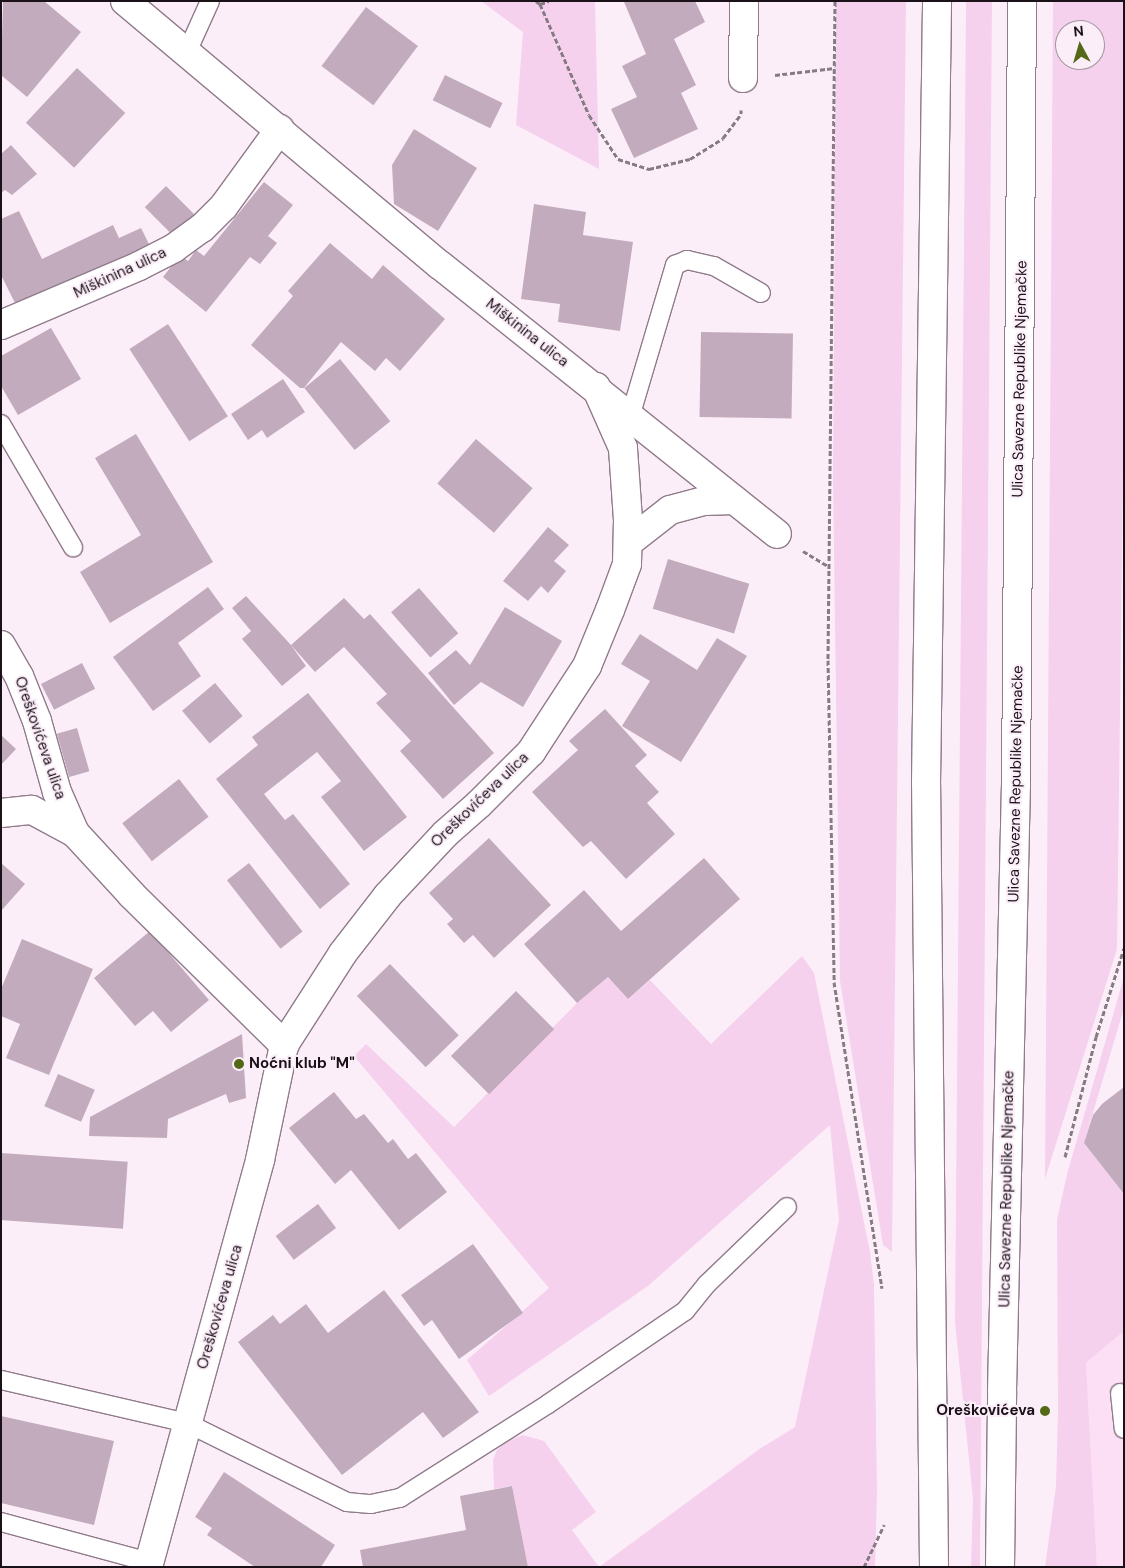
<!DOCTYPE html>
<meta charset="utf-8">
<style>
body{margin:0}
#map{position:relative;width:1125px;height:1568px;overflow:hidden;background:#fceef9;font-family:"DM Sans",sans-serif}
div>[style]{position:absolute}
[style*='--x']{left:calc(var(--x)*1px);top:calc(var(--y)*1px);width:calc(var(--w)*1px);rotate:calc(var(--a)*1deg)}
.built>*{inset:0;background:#fcdef5}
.green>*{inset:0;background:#f5d1ed}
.building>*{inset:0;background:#c2abbd;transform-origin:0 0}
.path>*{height:3px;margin-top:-1.5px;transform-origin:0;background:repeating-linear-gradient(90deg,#867b83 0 5px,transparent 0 7.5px)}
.roads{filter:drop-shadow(1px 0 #907b8b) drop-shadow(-1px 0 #907b8b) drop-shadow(0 1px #907b8b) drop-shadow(0 -1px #907b8b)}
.lane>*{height:18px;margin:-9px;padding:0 9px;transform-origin:9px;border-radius:9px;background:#fff}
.street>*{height:28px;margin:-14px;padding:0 14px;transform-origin:14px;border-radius:14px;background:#fff}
.secondary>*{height:28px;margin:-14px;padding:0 14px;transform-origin:14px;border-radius:14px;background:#fff}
.dots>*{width:14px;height:14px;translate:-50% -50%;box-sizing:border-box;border:2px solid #fceef9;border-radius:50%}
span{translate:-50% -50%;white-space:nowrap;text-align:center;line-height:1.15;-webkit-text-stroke:4px #fceef9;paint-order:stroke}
.street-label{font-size:15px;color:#1a1218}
.poi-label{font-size:15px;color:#1a1218;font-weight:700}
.left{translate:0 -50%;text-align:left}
.right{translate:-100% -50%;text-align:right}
.frame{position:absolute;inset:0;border:2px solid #1a1218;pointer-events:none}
.north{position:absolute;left:1055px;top:20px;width:50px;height:50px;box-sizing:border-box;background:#fceef9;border:1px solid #a2969f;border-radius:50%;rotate:354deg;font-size:14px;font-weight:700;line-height:20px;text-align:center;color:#1a1218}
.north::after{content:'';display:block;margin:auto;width:18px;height:22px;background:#536917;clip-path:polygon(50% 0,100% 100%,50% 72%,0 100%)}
</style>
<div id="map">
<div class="built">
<i style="clip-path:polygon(1124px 1331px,1124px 1567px,1097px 1567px,1086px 1363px)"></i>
</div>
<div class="green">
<i style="clip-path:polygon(481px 1px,595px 1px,599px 169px,516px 125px,523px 32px)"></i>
<i style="clip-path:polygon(836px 1px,906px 1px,892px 1252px,883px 1245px,840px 981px,833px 477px)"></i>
<i style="clip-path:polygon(966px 1px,992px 1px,980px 1567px,971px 1567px,973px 1499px,955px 1322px)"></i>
<i style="clip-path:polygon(evenodd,1053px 1px,1124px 1px,1124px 391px,1117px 949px,1045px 1179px,1053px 1px,1065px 30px,1095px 30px,1095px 60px,1065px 60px,1065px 30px)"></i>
<i style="clip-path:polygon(802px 956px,814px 973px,870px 1252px,874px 1285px,877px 1493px,875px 1567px,528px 1567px,512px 1486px,494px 1489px,493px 1460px,497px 1450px,507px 1441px,523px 1435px,544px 1441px,596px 1512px,572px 1530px,599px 1567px,761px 1448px,795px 1427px,839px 1220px,830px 1125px,648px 1286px,489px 1396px,467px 1360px,549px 1288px,354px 1056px,366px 1044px,454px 1127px,577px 1003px,608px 977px,628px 999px,650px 980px,711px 1044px)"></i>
<i style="clip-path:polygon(1124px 977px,1124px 1008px,1084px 1143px,1124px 1194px,1124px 1331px,1086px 1363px,1097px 1567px,1045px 1567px,1056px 1486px,1058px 1412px,1057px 1220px,1067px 1174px)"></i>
</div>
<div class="building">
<i style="clip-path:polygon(3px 1px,44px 1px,81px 32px,27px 97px,1px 75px)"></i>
<i style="clip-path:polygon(626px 1px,695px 1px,705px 22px,674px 39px,696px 85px,681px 93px,698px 129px,634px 158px,611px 109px,637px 97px,622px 66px,646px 54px,624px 2px)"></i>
<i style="left:366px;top:7px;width:65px;height:74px;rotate:37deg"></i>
<i style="left:77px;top:68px;width:66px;height:75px;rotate:43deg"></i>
<i style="left:445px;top:75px;width:64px;height:28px;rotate:26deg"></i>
<i style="clip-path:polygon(414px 129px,477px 168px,438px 231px,394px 204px,392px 165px)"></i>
<i style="clip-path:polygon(11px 145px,37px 174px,12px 195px,5px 190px,1px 193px,1px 154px)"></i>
<i style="clip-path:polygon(264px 182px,293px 205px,268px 236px,277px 243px,260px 264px,250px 257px,206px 312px,163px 277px,180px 255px,188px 261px,196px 250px,204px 256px)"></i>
<i style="left:166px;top:186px;width:41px;height:30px;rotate:45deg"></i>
<i style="clip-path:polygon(534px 204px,586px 212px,583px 235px,633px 242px,620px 331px,558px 322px,560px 304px,521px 299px)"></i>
<i style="clip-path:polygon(19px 211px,42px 259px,113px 225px,119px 238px,141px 228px,150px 246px,18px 309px,1px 275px,1px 219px)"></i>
<i style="clip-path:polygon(330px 243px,372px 279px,383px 265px,445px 319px,400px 371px,386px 358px,375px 371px,341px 342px,304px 388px,300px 388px,251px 345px,293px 296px,288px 291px)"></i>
<i style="left:168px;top:324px;width:110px;height:46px;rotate:57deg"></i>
<i style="clip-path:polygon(51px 328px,81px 379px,18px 415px,1px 386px,1px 356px)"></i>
<i style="left:701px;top:332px;width:92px;height:85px;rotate:1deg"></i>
<i style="left:340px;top:359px;width:80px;height:46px;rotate:51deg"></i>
<i style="clip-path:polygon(283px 379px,305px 412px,267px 438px,262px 430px,248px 440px,231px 414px)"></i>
<i style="clip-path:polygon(136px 434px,213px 562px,110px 623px,80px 572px,141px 535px,95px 458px)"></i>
<i style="left:476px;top:439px;width:75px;height:59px;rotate:41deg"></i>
<i style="clip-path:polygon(548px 527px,569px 545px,554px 561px,566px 571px,548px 593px,541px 586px,528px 601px,503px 581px)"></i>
<i style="left:668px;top:559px;width:85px;height:52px;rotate:17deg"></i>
<i style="clip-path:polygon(208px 587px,224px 609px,178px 643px,201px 676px,153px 711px,113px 657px)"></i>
<i style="left:419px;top:588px;width:60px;height:37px;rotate:49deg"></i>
<i style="clip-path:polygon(246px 596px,291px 645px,306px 666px,282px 686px,242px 639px,251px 631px,232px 608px)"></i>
<i style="clip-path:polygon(344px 598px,364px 619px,370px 614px,494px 753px,443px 799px,400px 751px,411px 741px,376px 703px,387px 694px,344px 647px,315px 672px,291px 645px)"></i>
<i style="clip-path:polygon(505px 607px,562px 641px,523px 707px,481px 682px,454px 705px,428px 673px,456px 650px,470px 665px)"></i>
<i style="clip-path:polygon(640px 634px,697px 670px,717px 638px,747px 656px,681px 762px,622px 726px,650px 681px,621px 664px)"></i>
<i style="left:82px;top:663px;width:29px;height:46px;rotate:63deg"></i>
<i style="left:215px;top:683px;width:43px;height:43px;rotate:50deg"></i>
<i style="clip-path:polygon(308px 693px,407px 817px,364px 851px,321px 797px,341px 781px,317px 752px,264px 794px,285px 820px,293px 814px,350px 884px,320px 909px,216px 779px,258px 745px,252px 737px)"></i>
<i style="clip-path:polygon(605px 709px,647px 755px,635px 766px,659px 792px,647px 803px,675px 834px,626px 879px,591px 841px,583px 847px,532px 792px,578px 750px,569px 741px)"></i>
<i style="left:77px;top:728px;width:45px;height:21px;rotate:74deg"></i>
<i style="clip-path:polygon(1px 735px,16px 749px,1px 765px)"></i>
<i style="left:179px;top:779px;width:48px;height:72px;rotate:52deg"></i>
<i style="clip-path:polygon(489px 838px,551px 905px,494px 958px,473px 935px,464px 943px,447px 924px,453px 919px,429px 893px)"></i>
<i style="clip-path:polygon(704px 858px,740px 899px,628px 999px,608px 977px,577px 1003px,524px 944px,584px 890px,621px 931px)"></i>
<i style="clip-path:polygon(1px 863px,25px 884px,1px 911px)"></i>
<i style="left:249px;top:863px;width:87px;height:28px;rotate:52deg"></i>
<i style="clip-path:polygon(150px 931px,209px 1000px,171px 1032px,153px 1011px,135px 1026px,94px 978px)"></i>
<i style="clip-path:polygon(22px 939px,93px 969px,49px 1075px,6px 1058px,20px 1024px,1px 1016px,1px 989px)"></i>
<i style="left:390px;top:964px;width:99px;height:46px;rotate:46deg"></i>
<i style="left:516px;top:991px;width:54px;height:92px;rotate:45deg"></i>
<i style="clip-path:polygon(242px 1034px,246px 1098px,229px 1103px,226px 1094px,168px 1119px,167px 1138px,89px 1136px,90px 1117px)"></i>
<i style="left:58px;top:1074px;width:40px;height:35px;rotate:23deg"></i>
<i style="clip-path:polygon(1124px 1087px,1124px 1194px,1084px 1143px,1093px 1115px,1102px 1104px)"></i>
<i style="clip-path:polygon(334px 1092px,356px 1119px,364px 1114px,388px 1143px,393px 1139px,408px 1159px,416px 1153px,447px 1192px,399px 1230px,351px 1170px,335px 1184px,289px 1128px)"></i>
<i style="left:1px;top:1153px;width:127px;height:67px;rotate:4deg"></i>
<i style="left:318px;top:1204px;width:30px;height:53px;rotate:53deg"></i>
<i style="clip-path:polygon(473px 1244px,523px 1313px,459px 1359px,432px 1320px,424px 1326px,401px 1295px)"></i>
<i style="clip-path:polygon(384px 1290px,479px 1412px,443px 1438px,423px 1412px,342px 1475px,238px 1342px,273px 1315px,280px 1324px,306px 1304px,328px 1333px)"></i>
<i style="clip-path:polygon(1px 1416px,114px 1441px,94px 1525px,1px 1503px)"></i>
<i style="clip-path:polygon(224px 1472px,335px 1545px,321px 1567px,255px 1567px,207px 1535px,212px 1528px,195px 1517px)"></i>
<i style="clip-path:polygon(512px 1486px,528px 1567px,363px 1567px,360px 1550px,466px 1530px,460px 1496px)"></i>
</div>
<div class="path">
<i style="--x:536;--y:1;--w:5;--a:37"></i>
<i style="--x:540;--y:4;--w:121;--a:66.2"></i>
<i style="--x:589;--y:115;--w:53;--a:56.6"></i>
<i style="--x:618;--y:159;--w:33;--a:18"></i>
<i style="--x:649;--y:169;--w:42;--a:-13.7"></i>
<i style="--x:690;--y:159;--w:39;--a:-32"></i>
<i style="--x:723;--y:138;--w:30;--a:-53"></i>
<i style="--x:741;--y:114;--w:4;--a:-90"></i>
<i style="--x:835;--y:1;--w:659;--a:90.61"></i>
<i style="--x:828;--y:660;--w:322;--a:88.9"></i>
<i style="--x:834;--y:982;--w:310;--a:81.1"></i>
<i style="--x:540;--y:4;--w:9;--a:-18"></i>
<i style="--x:775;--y:75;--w:60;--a:-6.7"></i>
<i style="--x:803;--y:551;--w:29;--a:31"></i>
<i style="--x:1065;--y:1157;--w:124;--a:-75.5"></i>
<i style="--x:1096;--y:1037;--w:93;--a:-72.5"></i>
<i style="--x:864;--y:1567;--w:47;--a:-64.5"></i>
</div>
<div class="roads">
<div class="lane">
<i style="--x:187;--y:52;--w:56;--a:-65.7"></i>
<i style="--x:630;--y:417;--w:159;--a:-73.5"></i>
<i style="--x:675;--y:265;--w:13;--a:-23"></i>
<i style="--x:687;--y:260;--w:28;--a:13"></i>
<i style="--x:714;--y:266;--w:54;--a:29.9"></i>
<i style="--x:1;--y:424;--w:143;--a:59.7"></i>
<i style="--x:1;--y:1380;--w:191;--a:13"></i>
<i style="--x:187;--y:1423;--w:178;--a:26.3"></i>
<i style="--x:347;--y:1502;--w:24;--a:5"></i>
<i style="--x:371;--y:1504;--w:30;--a:-12"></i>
<i style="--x:400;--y:1498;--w:175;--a:-32.4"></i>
<i style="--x:548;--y:1404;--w:166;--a:-34.2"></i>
<i style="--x:685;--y:1311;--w:35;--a:-51"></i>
<i style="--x:707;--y:1284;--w:111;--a:-43.9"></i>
<i style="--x:1120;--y:1393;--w:36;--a:84"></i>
<i style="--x:1;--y:1522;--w:153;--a:15.1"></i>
</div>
<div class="street">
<i style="--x:125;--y:1;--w:411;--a:40"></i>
<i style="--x:440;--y:265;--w:431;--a:38.6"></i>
<i style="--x:743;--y:78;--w:77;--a:-89.3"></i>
<i style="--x:1;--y:325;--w:150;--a:-23.1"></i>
<i style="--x:139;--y:266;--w:39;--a:-27"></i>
<i style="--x:174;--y:248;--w:34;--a:-36"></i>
<i style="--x:202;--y:228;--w:31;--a:-45"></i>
<i style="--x:224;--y:206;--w:95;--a:-54"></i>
<i style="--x:629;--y:542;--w:52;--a:-38"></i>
<i style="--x:670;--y:510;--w:35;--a:-15"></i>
<i style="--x:704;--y:501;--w:30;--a:-2"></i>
<i style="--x:1;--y:645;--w:36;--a:60"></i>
<i style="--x:19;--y:676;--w:48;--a:68.2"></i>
<i style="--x:37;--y:721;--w:74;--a:74.3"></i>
<i style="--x:57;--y:792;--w:45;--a:66.3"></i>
<i style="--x:75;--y:833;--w:84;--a:47.4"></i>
<i style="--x:132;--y:895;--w:214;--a:44.6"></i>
<i style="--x:1;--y:813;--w:31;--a:-6"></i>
<i style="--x:32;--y:810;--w:49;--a:28.1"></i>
<i style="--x:148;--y:1567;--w:422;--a:-74.6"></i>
<i style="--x:260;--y:1160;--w:117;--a:-78.2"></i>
<i style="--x:284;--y:1045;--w:109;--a:-57.3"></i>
<i style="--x:343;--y:953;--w:73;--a:-52.2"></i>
<i style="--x:388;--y:895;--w:83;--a:-46.9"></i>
<i style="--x:445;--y:834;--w:45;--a:-41.4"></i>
<i style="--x:479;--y:804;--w:74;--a:-45"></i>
<i style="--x:531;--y:752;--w:103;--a:-56.9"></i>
<i style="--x:587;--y:666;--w:61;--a:-67.7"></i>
<i style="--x:610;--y:610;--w:49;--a:-69.7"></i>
<i style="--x:627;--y:564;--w:44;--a:-88.7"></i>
<i style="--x:628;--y:520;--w:72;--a:-94"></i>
<i style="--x:623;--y:448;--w:67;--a:-113.9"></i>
</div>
<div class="secondary">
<i style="--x:934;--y:1567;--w:784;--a:-90.58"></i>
<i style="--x:926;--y:783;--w:782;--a:-89.19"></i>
<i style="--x:1000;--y:1567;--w:176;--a:-89.3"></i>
<i style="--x:1002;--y:1391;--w:606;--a:-88.68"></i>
<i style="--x:1016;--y:785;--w:784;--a:-89.56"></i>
</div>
</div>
<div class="dots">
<i style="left:239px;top:1064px;background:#536917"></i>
<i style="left:1045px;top:1411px;background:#536917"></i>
</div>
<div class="street-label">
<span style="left:120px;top:273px;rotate:-25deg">Miškinina ulica</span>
<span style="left:527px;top:333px;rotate:38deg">Miškinina ulica</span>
<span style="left:1020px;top:379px;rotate:-89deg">Ulica Savezne Republike Njemačke</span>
<span style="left:40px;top:738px;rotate:71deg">Oreškovićeva ulica</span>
<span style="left:1016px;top:784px;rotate:-89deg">Ulica Savezne Republike Njemačke</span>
<span style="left:480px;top:800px;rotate:-44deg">Oreškovićeva ulica</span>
<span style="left:1007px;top:1189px;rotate:-89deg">Ulica Savezne Republike Njemačke</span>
<span style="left:220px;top:1307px;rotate:-74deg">Oreškovićeva ulica</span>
</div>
<div class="poi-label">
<span class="left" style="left:249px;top:1064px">Noćni klub "M"</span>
<span class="right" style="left:1035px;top:1411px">Oreškovićeva</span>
</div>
<div class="frame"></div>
<div class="north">N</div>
</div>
